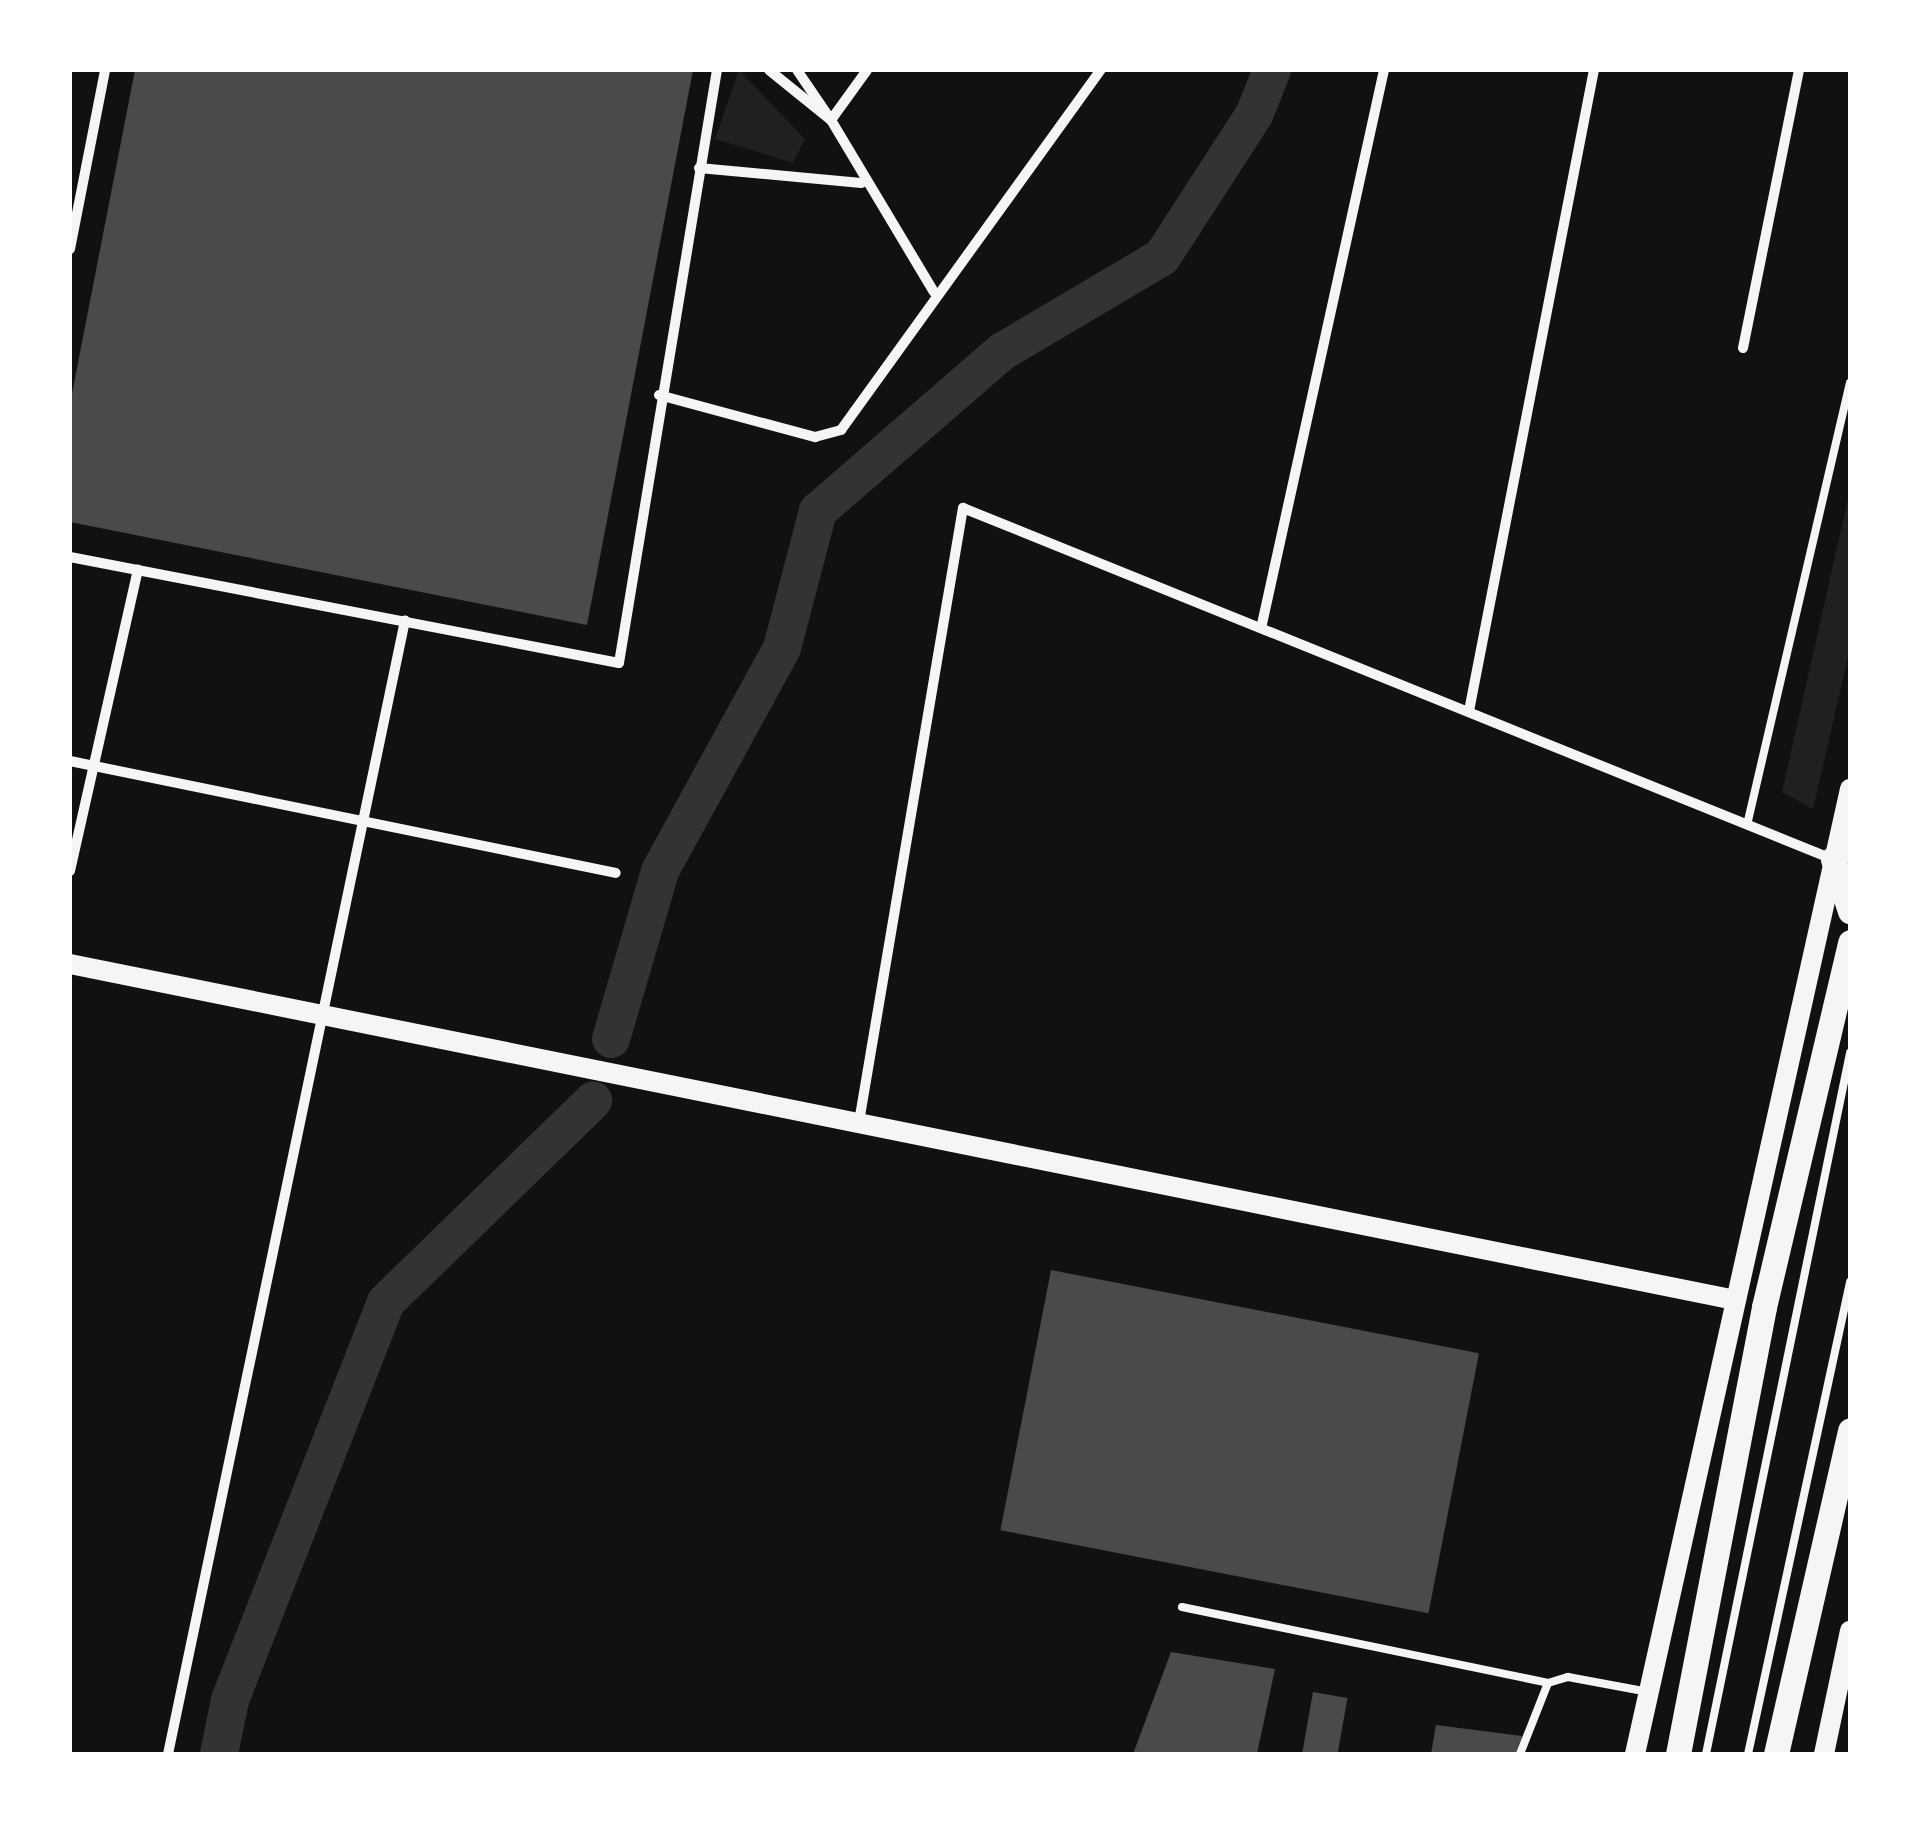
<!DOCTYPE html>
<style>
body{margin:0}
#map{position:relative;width:1920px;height:1824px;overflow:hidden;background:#111;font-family:Rubik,sans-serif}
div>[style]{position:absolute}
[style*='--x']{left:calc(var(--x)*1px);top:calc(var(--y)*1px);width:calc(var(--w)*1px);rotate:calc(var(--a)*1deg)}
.green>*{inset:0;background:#202020}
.canal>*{height:38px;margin:-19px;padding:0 19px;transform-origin:19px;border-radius:19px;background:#333}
.building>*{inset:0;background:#4a4a4a;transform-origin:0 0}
.service>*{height:8px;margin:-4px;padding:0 4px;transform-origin:4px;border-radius:4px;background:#f5f5f5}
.minor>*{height:10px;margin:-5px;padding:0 5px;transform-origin:5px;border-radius:5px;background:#f5f5f5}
.secondary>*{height:20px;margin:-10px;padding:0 10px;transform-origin:10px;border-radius:10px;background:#f5f5f5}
.primary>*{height:25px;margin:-12.5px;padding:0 12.5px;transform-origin:12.5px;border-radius:12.5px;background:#f5f5f5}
span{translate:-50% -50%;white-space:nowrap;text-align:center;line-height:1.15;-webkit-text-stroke:9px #fff;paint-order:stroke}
.frame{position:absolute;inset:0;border:72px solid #fff;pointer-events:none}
</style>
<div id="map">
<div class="green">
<i style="clip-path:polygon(739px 70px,805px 139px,793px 163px,715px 139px)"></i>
<i style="clip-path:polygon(1850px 490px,1850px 648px,1813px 809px,1782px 792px)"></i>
</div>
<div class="canal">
<i style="--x:611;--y:1039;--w:175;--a:-73.7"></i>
<i style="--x:660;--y:871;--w:254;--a:-61.3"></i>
<i style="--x:782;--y:648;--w:142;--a:-75.3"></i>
<i style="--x:818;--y:511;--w:245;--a:-40.9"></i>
<i style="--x:1003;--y:351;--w:185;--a:-30.6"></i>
<i style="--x:1162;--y:257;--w:169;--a:-57.1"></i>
<i style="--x:1254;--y:115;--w:48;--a:-68.2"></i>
<i style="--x:219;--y:1754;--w:55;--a:-78.5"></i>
<i style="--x:230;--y:1700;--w:427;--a:-68.6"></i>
<i style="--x:386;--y:1302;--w:289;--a:-44.2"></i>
</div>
<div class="building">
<i style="clip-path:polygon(135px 70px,693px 70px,587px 625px,70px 522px,70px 404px)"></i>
<i style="left:1051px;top:1270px;width:436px;height:265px;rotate:11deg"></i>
<i style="clip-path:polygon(1171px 1652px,1275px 1669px,1257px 1754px,1133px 1754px)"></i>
<i style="left:1313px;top:1692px;width:35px;height:63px;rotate:10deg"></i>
<i style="clip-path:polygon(1436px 1725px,1522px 1736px,1520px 1754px,1431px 1754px)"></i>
</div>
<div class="service">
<i style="--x:1747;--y:825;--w:454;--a:-76.9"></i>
<i style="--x:1182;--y:1607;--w:374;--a:11.7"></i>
<i style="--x:1520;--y:1754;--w:76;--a:-68.5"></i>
<i style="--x:1548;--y:1683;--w:21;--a:-17"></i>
<i style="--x:1568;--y:1677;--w:82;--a:10.5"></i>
<i style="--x:1706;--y:1754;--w:716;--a:-78.39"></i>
<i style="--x:1748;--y:1754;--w:483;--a:-77.8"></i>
</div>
<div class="minor">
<i style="--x:769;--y:70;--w:80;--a:38.9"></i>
<i style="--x:831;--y:120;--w:200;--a:59.1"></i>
<i style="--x:797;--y:70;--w:60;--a:55.8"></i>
<i style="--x:831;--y:120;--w:62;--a:-54.2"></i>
<i style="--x:699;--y:168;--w:163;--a:5.3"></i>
<i style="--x:70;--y:249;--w:182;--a:-78.9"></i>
<i style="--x:1743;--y:348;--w:284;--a:-78.6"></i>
<i style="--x:659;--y:395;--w:162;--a:15.1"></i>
<i style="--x:815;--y:437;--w:27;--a:-15"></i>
<i style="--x:841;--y:430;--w:444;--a:-54.2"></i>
<i style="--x:70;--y:557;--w:559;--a:10.93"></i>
<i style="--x:619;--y:663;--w:601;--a:-80.62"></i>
<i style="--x:1262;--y:624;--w:567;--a:-77.58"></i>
<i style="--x:1469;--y:711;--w:653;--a:-78.97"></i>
<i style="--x:70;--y:761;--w:557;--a:11.59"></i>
<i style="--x:70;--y:871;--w:309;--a:-77.3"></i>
<i style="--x:859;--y:1122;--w:623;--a:-80.39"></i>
<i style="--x:963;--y:508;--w:937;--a:21.99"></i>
<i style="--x:168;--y:1754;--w:1158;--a:-78.19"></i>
</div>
<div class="secondary">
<i style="--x:70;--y:964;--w:1693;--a:11.41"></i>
<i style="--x:1635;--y:1754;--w:989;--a:-77.44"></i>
<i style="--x:1824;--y:1754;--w:126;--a:-78.1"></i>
</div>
<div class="primary">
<i style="--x:1850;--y:839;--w:26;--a:130"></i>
<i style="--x:1833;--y:859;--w:55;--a:71.9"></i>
<i style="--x:1678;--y:1754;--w:455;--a:-79.1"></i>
<i style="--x:1764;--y:1307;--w:375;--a:-76.7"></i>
<i style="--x:1776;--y:1754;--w:332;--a:-77.1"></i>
</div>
<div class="frame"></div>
</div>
